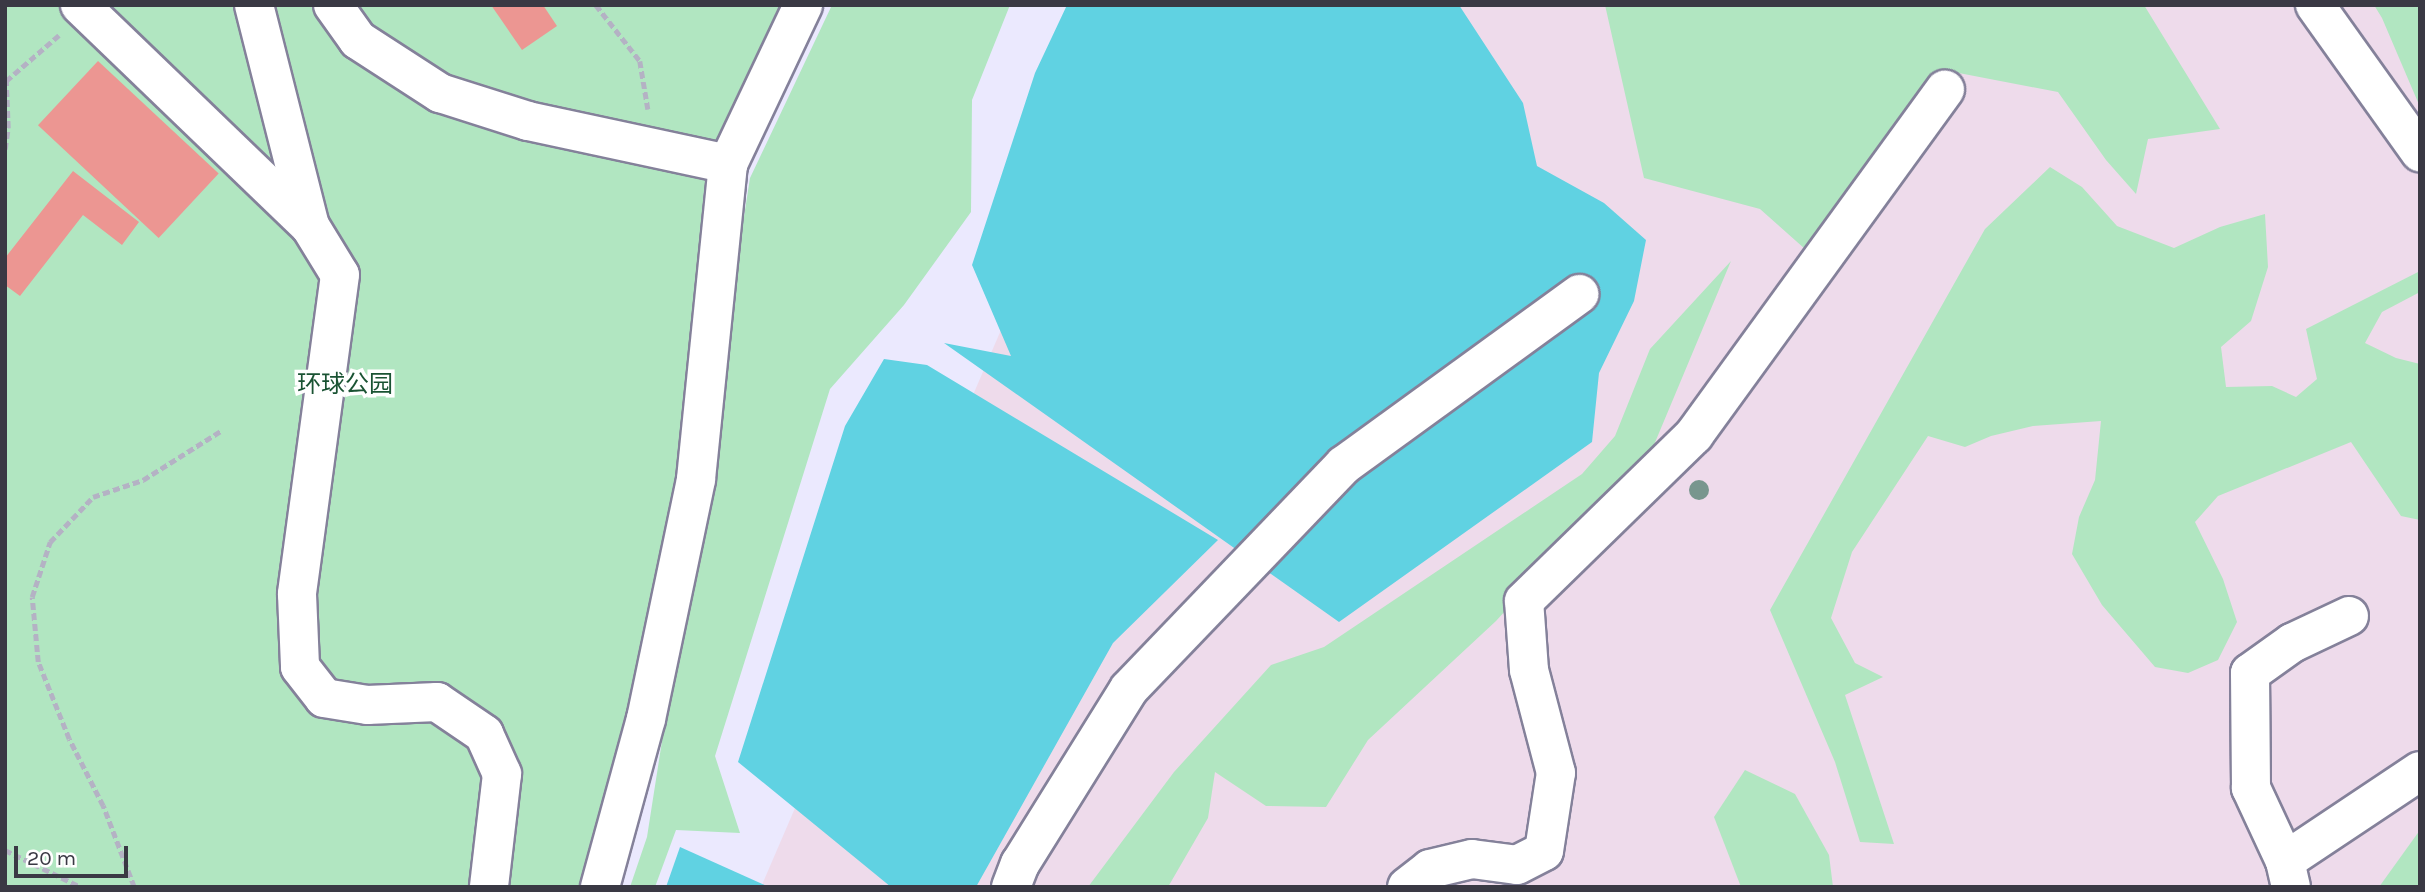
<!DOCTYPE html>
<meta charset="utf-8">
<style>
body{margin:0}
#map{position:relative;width:2425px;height:892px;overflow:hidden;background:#ebe9fe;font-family:Karla,"Noto Sans SC",sans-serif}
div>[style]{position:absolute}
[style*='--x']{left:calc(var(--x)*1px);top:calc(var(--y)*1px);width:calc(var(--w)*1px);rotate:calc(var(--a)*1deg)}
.industrial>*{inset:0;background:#eedbeb}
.green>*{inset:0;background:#b1e6c1}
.water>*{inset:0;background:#60d2e2}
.building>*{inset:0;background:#ec9692;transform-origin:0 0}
.path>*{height:4.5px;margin-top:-2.25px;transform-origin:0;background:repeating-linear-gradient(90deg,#b4b2c4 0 7px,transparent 0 10.5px)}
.roads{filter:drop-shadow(2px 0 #84819a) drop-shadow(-2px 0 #84819a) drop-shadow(0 2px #84819a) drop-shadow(0 -2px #84819a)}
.minor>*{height:38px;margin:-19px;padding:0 19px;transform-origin:19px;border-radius:19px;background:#fff}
.trees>*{width:20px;height:20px;margin:-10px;border-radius:50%;background:#78968e}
span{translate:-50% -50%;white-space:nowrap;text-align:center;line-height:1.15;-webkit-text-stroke:7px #fff;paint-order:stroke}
.park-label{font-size:24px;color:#1a5333}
.frame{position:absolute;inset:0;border:7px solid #3a3944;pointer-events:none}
.scale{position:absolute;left:14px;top:846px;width:114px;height:32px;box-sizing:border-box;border:4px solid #3a3944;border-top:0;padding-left:9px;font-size:21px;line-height:24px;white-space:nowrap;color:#3a3944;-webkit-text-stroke:5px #fff;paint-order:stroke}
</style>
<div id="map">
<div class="industrial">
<i style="clip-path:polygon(1141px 5px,2420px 5px,2420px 887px,761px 887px)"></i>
</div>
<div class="green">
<i style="clip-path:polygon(5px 5px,785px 5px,704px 191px,678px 484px,590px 887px,5px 887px)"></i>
<i style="clip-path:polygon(832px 5px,1010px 5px,972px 100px,971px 212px,904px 305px,830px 389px,715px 756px,740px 833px,676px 830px,655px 887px,630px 887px,647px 837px,750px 178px)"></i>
<i style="clip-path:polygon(1605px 5px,2144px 5px,2220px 129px,2148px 139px,2136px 194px,2106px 160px,2058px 92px,1938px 69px,1814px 257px,1760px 209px,1644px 178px)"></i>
<i style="clip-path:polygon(2374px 5px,2420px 5px,2420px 107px,2382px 18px)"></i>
<i style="clip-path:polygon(2050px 167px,2082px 187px,2117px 226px,2174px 248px,2220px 227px,2265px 214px,2268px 267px,2251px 321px,2221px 347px,2226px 387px,2272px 386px,2296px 397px,2317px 379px,2306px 329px,2420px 271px,2420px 292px,2382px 312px,2365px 343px,2396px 358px,2420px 364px,2420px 520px,2401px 516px,2351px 442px,2218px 496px,2195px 522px,2223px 579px,2237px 622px,2218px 660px,2188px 673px,2155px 667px,2102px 605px,2072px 554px,2079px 517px,2095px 480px,2101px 421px,2033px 426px,1991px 436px,1965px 447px,1928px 436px,1852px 552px,1831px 618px,1855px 663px,1883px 677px,1845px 695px,1894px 844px,1860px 842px,1835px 762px,1770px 610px,1985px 229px)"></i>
<i style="clip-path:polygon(1731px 261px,1651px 452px,1496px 621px,1368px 740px,1326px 807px,1266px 806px,1215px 772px,1208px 818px,1168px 887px,1088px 887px,1174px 772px,1271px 665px,1324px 647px,1582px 474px,1615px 436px,1650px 349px)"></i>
<i style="clip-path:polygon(1745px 770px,1795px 794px,1829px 855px,1833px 887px,1741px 887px,1714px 817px)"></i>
<i style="clip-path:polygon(2420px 830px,2420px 887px,2379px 887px)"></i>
</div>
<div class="water">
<i style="clip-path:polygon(1067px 5px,1459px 5px,1523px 103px,1537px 166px,1604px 203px,1646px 240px,1634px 301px,1599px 373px,1592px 442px,1339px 622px,944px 343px,1011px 356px,972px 265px,1035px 73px)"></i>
<i style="clip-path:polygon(884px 359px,927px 365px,1218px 540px,1113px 643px,976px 887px,891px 887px,738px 762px,845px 426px)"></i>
<i style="clip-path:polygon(680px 847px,769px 887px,666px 887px)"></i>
</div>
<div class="building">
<i style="clip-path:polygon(491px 5px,543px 5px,557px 26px,522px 50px)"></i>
<i style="left:98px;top:61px;width:165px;height:88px;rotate:43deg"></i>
<i style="clip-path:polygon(73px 171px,139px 222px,122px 245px,83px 215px,20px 296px,5px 285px,5px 258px)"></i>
</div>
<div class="path">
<i style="--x:596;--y:5;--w:71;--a:51.8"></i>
<i style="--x:640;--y:61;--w:49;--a:80.5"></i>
<i style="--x:5;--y:149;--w:21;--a:-82"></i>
<i style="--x:8;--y:128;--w:47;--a:-92.4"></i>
<i style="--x:6;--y:81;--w:70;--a:-41"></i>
<i style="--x:5;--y:850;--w:85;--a:26"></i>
<i style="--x:134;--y:887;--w:87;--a:-110.9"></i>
<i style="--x:103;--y:806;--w:75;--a:-116.9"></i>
<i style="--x:69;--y:739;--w:83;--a:-111.9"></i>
<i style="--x:38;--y:662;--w:65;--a:-95.3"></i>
<i style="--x:32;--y:597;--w:58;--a:-71.9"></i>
<i style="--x:50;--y:542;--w:62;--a:-46.3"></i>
<i style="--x:93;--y:497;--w:53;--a:-18.8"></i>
<i style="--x:143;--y:480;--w:93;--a:-32.3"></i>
</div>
<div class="roads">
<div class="minor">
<i style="--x:80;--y:5;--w:319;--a:43.9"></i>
<i style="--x:310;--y:226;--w:57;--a:58.5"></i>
<i style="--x:340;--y:275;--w:322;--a:97.7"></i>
<i style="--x:297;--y:594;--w:73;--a:87.6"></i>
<i style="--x:300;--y:667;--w:39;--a:52"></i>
<i style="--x:324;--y:698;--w:44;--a:9.2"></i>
<i style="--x:367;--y:705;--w:70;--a:-2.5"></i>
<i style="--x:437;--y:702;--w:57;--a:34.2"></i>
<i style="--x:484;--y:734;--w:44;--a:65.8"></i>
<i style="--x:502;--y:774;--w:114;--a:96.6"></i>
<i style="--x:254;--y:5;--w:228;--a:75.8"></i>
<i style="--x:333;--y:5;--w:43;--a:54.5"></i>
<i style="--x:358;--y:40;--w:98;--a:32.9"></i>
<i style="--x:440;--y:93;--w:92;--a:17.7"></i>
<i style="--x:528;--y:121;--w:205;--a:12.1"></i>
<i style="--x:2315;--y:5;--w:181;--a:54.5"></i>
<i style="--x:2285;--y:861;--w:162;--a:-33.7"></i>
<i style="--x:600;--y:887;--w:174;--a:-74.7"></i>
<i style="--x:646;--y:719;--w:245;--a:-78.2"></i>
<i style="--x:696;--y:479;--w:317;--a:-84.2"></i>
<i style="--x:728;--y:164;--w:176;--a:-64.7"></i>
<i style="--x:1011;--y:887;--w:25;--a:-69"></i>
<i style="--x:1020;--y:864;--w:206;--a:-58.1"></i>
<i style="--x:1129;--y:689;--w:310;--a:-46.2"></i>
<i style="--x:1344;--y:465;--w:291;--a:-36"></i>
<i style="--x:1407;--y:887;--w:29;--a:-38"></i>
<i style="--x:1430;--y:869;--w:43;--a:-13.4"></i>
<i style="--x:1472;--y:859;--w:45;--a:7.6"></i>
<i style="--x:1517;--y:865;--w:30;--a:-27"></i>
<i style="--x:1544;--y:851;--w:79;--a:-81.3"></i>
<i style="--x:1556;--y:773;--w:106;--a:-104.7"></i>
<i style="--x:1529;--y:670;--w:69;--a:-94.1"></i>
<i style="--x:1524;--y:601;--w:238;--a:-44.3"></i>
<i style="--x:1694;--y:435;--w:427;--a:-54"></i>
<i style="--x:2291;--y:887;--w:27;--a:-103"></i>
<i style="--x:2285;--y:861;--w:81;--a:-115"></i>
<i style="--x:2251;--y:788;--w:115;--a:-90.5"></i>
<i style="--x:2250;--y:673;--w:52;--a:-35.5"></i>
<i style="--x:2292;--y:643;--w:63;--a:-25.3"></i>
</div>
</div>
<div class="trees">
<i style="left:1699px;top:490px"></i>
</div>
<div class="park-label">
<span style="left:345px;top:385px">环球公园</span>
</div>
<div class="frame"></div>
<div class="scale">20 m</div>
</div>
